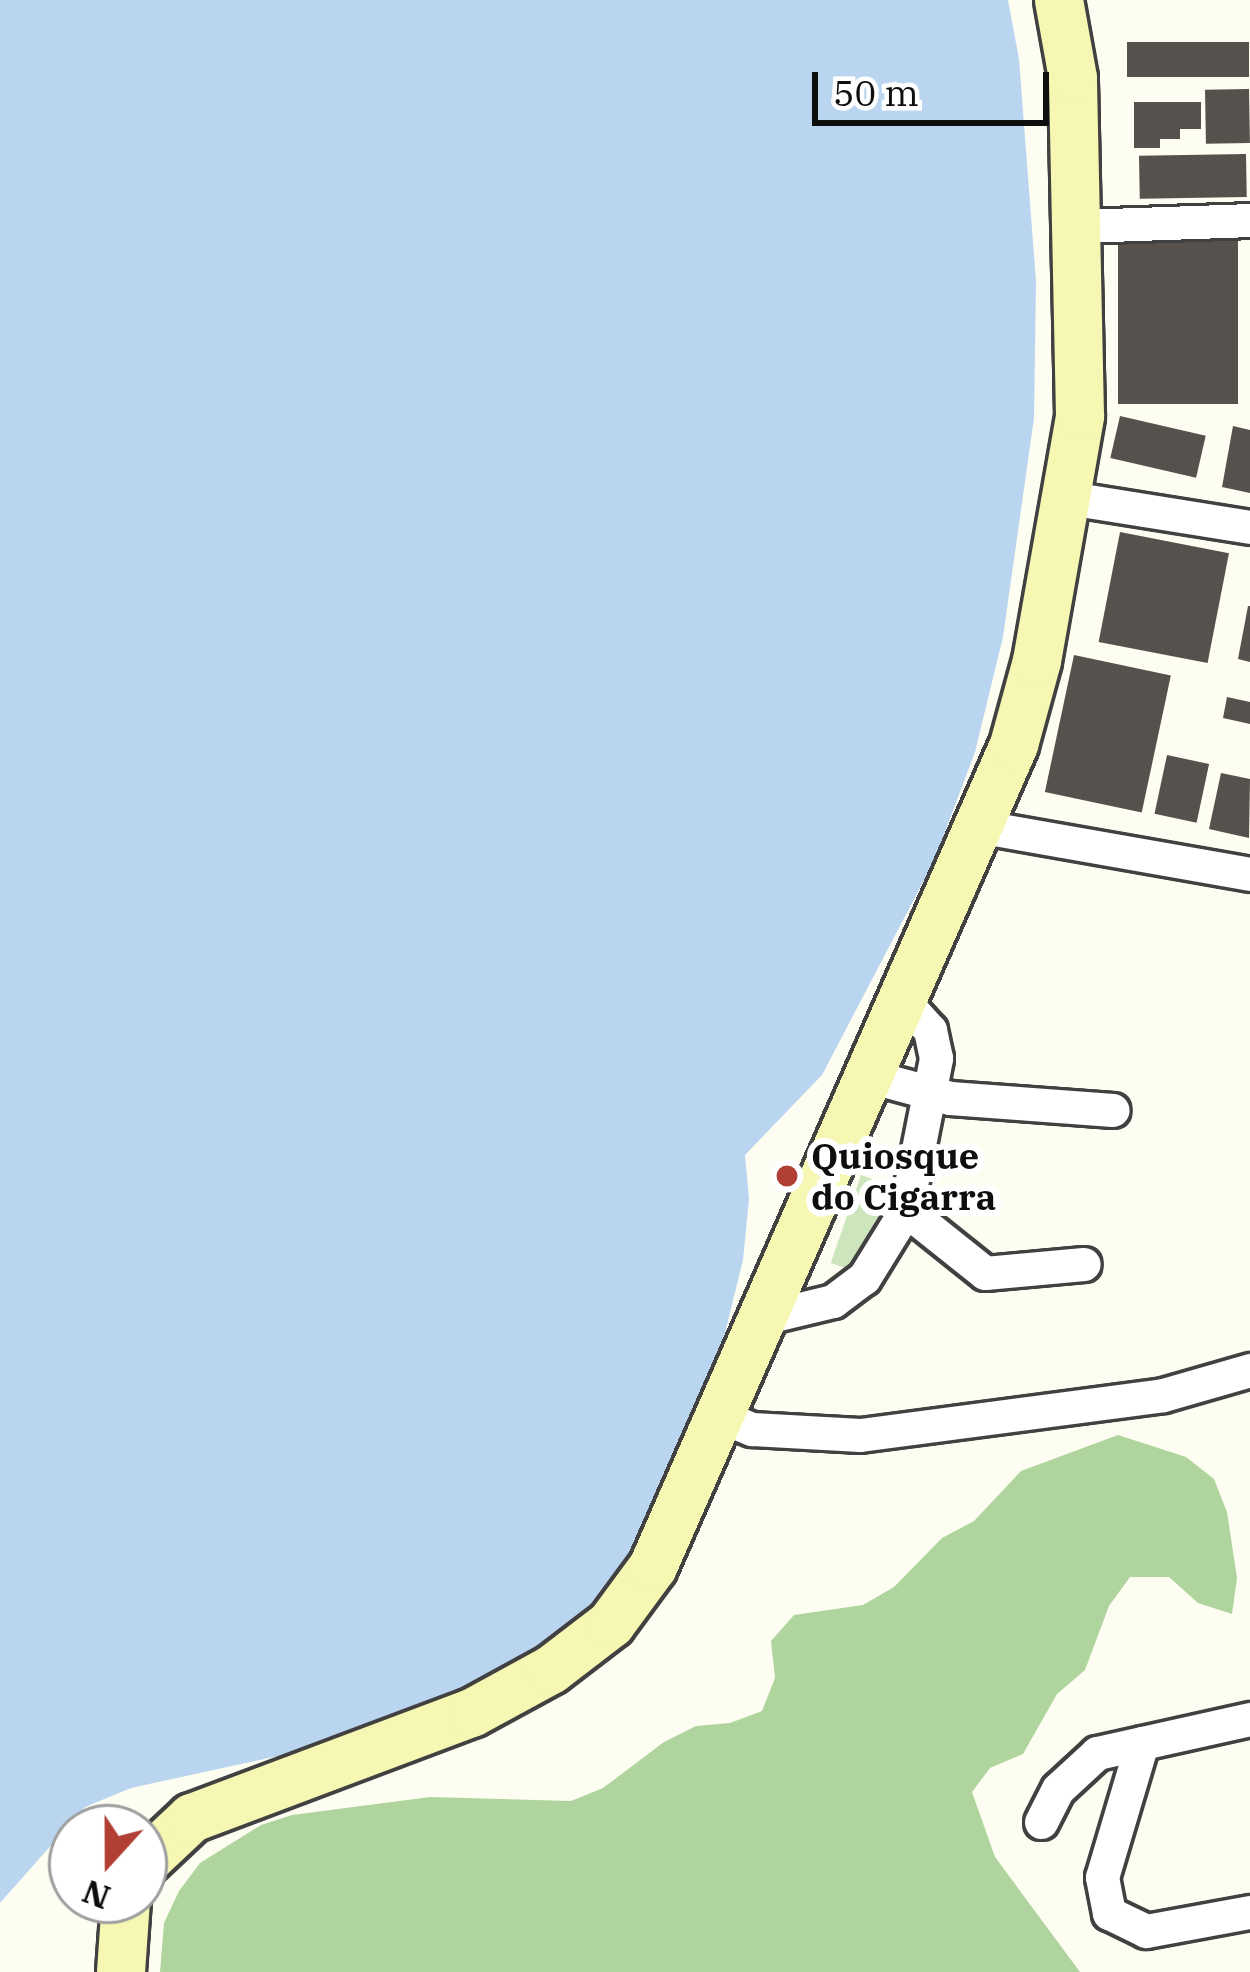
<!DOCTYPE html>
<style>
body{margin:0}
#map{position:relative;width:1250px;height:1972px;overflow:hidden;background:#fefdf1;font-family:"IBM Plex Serif",serif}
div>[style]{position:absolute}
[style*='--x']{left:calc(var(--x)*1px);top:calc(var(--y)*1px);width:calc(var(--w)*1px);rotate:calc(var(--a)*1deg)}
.green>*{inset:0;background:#cde5bd;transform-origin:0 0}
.forest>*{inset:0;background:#afd49e}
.water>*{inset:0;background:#bad5f0}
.building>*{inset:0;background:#56514c;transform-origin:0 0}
.roads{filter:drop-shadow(3px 0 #414141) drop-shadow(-3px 0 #414141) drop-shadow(0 3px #414141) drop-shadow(0 -3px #414141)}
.street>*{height:33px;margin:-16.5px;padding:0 16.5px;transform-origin:16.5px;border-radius:16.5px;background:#fff}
.secondary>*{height:48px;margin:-24px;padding:0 24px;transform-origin:24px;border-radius:24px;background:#f5f7b2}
.dots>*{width:33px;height:33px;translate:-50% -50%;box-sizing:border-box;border:6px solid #fff;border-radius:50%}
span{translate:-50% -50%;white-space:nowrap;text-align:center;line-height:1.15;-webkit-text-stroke:12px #fff;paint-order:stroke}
.poi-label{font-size:36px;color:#0e0e0e;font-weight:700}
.left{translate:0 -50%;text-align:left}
.north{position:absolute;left:48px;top:1804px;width:120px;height:120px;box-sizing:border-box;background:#fff;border:3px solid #9f9f9f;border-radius:50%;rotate:201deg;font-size:33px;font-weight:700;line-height:48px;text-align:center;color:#0e0e0e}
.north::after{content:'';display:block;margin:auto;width:42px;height:54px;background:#b13f34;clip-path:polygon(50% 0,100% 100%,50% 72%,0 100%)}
.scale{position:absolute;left:812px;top:72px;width:237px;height:54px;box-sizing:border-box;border:6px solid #0e0e0e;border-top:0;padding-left:15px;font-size:36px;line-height:42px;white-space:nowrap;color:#0e0e0e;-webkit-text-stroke:9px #fff;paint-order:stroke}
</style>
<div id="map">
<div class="green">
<i style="left:861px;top:1175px;width:42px;height:93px;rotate:19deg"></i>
</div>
<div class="forest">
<i style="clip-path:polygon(1118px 1435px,1186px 1457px,1214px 1479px,1227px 1512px,1237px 1578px,1232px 1614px,1198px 1603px,1169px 1577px,1130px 1577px,1109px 1606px,1085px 1670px,1057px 1694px,1023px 1754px,990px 1768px,972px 1792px,995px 1857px,1080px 1972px,160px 1972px,164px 1923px,179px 1891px,200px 1863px,261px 1825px,292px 1815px,430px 1797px,571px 1801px,603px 1788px,664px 1742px,696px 1726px,730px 1723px,762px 1711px,775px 1678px,771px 1641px,794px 1615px,863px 1605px,894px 1587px,942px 1538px,974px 1521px,1021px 1471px)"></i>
</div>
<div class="water">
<i style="clip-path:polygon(0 0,1008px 0,1019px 59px,1036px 281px,1034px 418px,1003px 637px,975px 752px,934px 861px,822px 1075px,745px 1155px,749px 1199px,743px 1260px,725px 1333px,681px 1459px,619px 1588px,557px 1652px,351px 1740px,131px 1788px,85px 1807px,0 1903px)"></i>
</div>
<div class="building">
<i style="left:1249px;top:42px;width:35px;height:122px;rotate:90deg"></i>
<i style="left:1249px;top:89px;width:54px;height:44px;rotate:89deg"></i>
<i style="clip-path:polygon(1134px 102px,1201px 102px,1201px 129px,1180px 129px,1180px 139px,1160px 139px,1160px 148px,1134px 148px)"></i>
<i style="left:1246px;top:154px;width:43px;height:107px;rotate:89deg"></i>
<i style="left:1118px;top:241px;width:120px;height:163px"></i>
<i style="left:1120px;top:416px;width:88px;height:43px;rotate:13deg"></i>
<i style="clip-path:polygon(1233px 426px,1250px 430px,1250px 493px,1222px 487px)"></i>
<i style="left:1120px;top:532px;width:111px;height:112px;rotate:11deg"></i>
<i style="clip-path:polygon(1248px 606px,1250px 606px,1250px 662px,1238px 659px)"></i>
<i style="left:1074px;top:655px;width:99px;height:140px;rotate:12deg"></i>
<i style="clip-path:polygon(1227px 697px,1250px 702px,1250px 724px,1223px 718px)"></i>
<i style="left:1167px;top:755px;width:43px;height:60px;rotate:12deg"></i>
<i style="clip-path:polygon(1221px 773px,1250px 779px,1249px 838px,1209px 829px)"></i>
</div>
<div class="roads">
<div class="street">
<i style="--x:1080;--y:226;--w:170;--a:-2"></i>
<i style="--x:1069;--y:498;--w:183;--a:9.1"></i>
<i style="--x:978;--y:826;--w:276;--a:10"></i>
<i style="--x:869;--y:1076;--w:84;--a:15.2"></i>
<i style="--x:950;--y:1098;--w:163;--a:4.2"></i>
<i style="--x:906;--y:1210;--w:101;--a:38.6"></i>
<i style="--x:985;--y:1273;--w:99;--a:-5.2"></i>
<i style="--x:758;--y:1319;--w:77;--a:-13.5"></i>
<i style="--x:833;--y:1301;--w:39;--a:-37"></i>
<i style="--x:864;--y:1278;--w:80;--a:-58.3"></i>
<i style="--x:906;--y:1210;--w:155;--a:-78.8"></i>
<i style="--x:936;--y:1058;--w:29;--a:-102"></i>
<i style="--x:930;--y:1030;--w:43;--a:-132.2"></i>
<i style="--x:716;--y:1414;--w:39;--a:23"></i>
<i style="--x:752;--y:1429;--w:108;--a:3.2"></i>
<i style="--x:860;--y:1435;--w:306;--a:-7.5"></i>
<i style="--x:1163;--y:1395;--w:91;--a:-16"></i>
<i style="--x:1142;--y:1743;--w:140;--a:106.6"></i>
<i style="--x:1102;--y:1877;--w:37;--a:79"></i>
<i style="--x:1109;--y:1913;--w:41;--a:25.9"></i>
<i style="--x:1146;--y:1931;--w:106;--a:-10.4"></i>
<i style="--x:1041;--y:1822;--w:37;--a:-63"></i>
<i style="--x:1058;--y:1789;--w:53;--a:-42.7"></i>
<i style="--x:1097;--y:1753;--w:157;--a:-12.5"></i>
</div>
<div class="secondary">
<i style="--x:144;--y:1863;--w:66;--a:-43.2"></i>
<i style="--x:192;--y:1818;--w:299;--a:-20.6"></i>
<i style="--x:472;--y:1713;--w:90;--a:-28.6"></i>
<i style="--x:551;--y:1670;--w:76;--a:-37.5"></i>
<i style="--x:611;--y:1624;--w:71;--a:-53.6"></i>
<i style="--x:653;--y:1567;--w:898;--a:-66.29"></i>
<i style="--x:1014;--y:745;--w:87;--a:-74.7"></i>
<i style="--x:1037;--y:661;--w:249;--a:-80"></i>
<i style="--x:1080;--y:416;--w:338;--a:-91.2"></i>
<i style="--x:1073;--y:78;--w:79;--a:-100.2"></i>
<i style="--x:121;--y:1972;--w:72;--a:-86"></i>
</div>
</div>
<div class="dots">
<i style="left:787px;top:1176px;background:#b13f34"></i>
</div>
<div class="poi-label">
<span class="left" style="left:811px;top:1176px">Quiosque<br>do Cigarra</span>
</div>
<div class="north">N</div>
<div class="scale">50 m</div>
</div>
